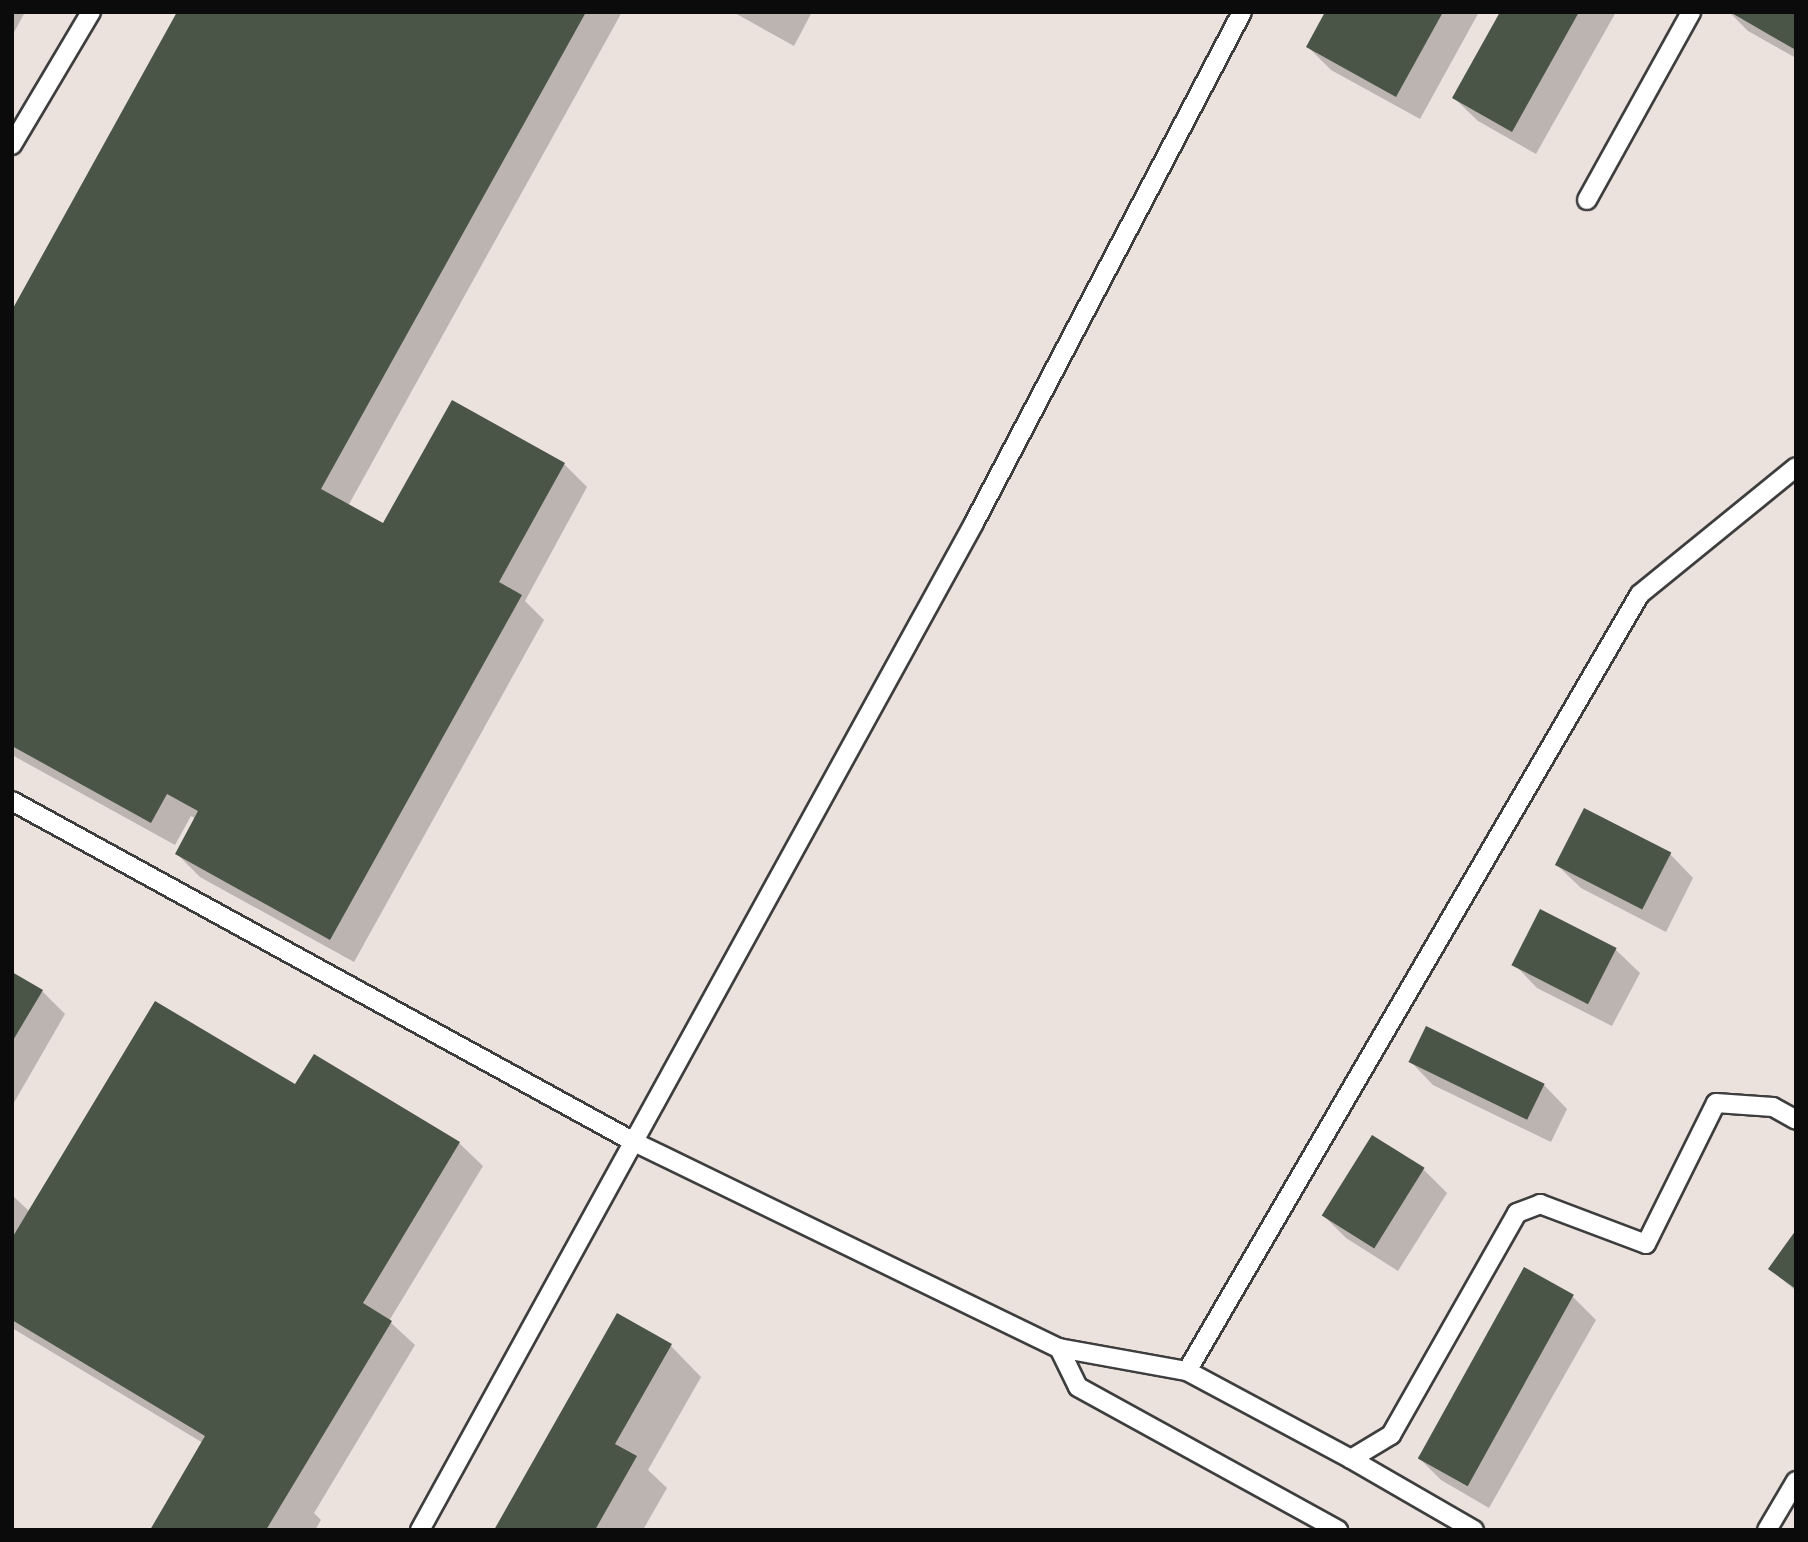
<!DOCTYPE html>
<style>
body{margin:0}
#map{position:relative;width:1808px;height:1542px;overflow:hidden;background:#eaffed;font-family:Lora,serif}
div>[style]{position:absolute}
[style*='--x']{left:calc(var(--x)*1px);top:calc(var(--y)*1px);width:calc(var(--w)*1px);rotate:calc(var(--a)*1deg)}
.industrial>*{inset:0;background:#ebe2de;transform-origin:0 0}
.shadow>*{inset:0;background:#0003}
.building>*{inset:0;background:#4a5547;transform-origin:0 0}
.roads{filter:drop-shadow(2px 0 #3e3e3e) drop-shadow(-2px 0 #3e3e3e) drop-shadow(0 2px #3e3e3e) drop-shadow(0 -2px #3e3e3e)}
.lane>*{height:18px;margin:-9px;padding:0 9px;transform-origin:9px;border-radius:9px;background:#fff}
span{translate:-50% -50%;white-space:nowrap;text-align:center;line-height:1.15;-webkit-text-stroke:7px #fff;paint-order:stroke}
.frame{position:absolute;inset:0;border:14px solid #0b0b0b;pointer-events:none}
</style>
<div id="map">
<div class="industrial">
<i style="left:12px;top:12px;width:1784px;height:1518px"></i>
</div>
<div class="shadow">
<i style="clip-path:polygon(12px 12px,25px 12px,12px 36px)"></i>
<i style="clip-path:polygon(179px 12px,622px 12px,348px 506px,384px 525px,564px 464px,587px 487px,525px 601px,544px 620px,354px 962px,200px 877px,177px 854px,196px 819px,191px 816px,175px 845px,12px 755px,12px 314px)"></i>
<i style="clip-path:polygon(733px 12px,812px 12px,794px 46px)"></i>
<i style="clip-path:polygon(1327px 12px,1479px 12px,1420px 119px,1331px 70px,1308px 47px)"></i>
<i style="clip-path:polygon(1502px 12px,1616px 12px,1536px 154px,1478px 121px,1454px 98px)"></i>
<i style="clip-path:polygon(1729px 12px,1796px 12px,1796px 58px,1748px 31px)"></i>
<i style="clip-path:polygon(1670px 854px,1693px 878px,1666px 932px,1581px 888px,1557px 865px)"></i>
<i style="clip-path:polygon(1541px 911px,1616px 950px,1640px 973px,1612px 1026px,1537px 988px,1514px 964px)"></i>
<i style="clip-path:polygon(12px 974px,42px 991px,65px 1014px,12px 1106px)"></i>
<i style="clip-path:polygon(1410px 1061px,1544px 1085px,1567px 1109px,1551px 1142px,1433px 1085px)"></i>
<i style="clip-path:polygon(296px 1086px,459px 1143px,483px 1166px,389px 1321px,415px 1345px,314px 1513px,321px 1520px,315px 1530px,152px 1530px,203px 1443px,12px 1328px,12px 1195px,30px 1212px)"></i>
<i style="clip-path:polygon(1424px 1170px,1447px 1193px,1398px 1271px,1346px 1238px,1323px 1215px)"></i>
<i style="clip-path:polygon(1796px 1233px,1796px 1291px,1770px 1269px)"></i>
<i style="clip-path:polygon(1573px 1297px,1596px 1320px,1489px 1508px,1441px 1480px,1418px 1457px)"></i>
<i style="clip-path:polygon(671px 1346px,701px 1377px,648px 1470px,667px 1488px,643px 1530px,496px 1530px)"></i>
</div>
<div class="building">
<i style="clip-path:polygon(177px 12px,586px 12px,321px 489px,383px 523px,452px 400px,565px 463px,499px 582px,522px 595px,330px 940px,175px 854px,198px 811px,167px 794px,151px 823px,12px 746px,12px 310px)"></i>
<i style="clip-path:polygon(1325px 12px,1443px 12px,1396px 97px,1306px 47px)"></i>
<i style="clip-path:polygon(1500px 12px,1579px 12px,1512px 132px,1452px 98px)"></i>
<i style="clip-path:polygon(1730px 12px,1796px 12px,1796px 45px,1794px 49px)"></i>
<i style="left:1584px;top:808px;width:98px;height:64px;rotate:27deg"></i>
<i style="left:1540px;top:909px;width:86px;height:63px;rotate:27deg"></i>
<i style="clip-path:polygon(12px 972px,43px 990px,12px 1042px)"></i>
<i style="clip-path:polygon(155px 1001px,295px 1084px,314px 1054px,460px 1142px,363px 1303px,392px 1321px,266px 1530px,150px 1530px,205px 1436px,12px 1320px,12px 1238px)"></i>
<i style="left:1426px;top:1026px;width:132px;height:40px;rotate:26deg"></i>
<i style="left:1372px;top:1135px;width:62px;height:95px;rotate:32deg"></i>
<i style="clip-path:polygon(1796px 1230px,1796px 1289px,1768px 1269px)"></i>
<i style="left:1524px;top:1267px;width:57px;height:219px;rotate:29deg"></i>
<i style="clip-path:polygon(617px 1313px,672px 1344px,615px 1444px,637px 1456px,595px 1530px,494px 1530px)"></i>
</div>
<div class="roads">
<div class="lane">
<i style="--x:12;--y:145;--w:155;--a:-59.3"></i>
<i style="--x:1587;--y:200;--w:215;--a:-61"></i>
<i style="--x:12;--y:801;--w:709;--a:28.73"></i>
<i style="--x:634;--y:1142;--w:472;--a:25.9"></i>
<i style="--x:1059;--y:1348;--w:130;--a:10.2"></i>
<i style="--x:1187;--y:1371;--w:186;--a:28.2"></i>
<i style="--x:1351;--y:1459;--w:47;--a:-31"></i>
<i style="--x:1391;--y:1435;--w:255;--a:-60.4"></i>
<i style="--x:1517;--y:1213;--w:25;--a:-21"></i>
<i style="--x:1540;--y:1204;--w:113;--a:20.7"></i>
<i style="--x:1646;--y:1244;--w:157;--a:-63.6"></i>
<i style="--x:1716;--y:1103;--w:57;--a:4"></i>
<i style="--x:1773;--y:1107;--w:26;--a:29"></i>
<i style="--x:1059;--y:1348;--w:43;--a:64"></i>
<i style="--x:1078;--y:1387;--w:297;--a:28.8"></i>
<i style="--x:1187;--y:1371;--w:899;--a:-59.76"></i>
<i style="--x:1640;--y:594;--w:201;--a:-39.1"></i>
<i style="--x:1351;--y:1459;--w:142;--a:30"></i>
<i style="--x:420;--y:1530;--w:1149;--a:-61.18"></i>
<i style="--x:974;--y:523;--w:577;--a:-62.32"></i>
<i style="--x:1767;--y:1530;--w:57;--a:-59.4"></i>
</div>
</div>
<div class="frame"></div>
</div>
